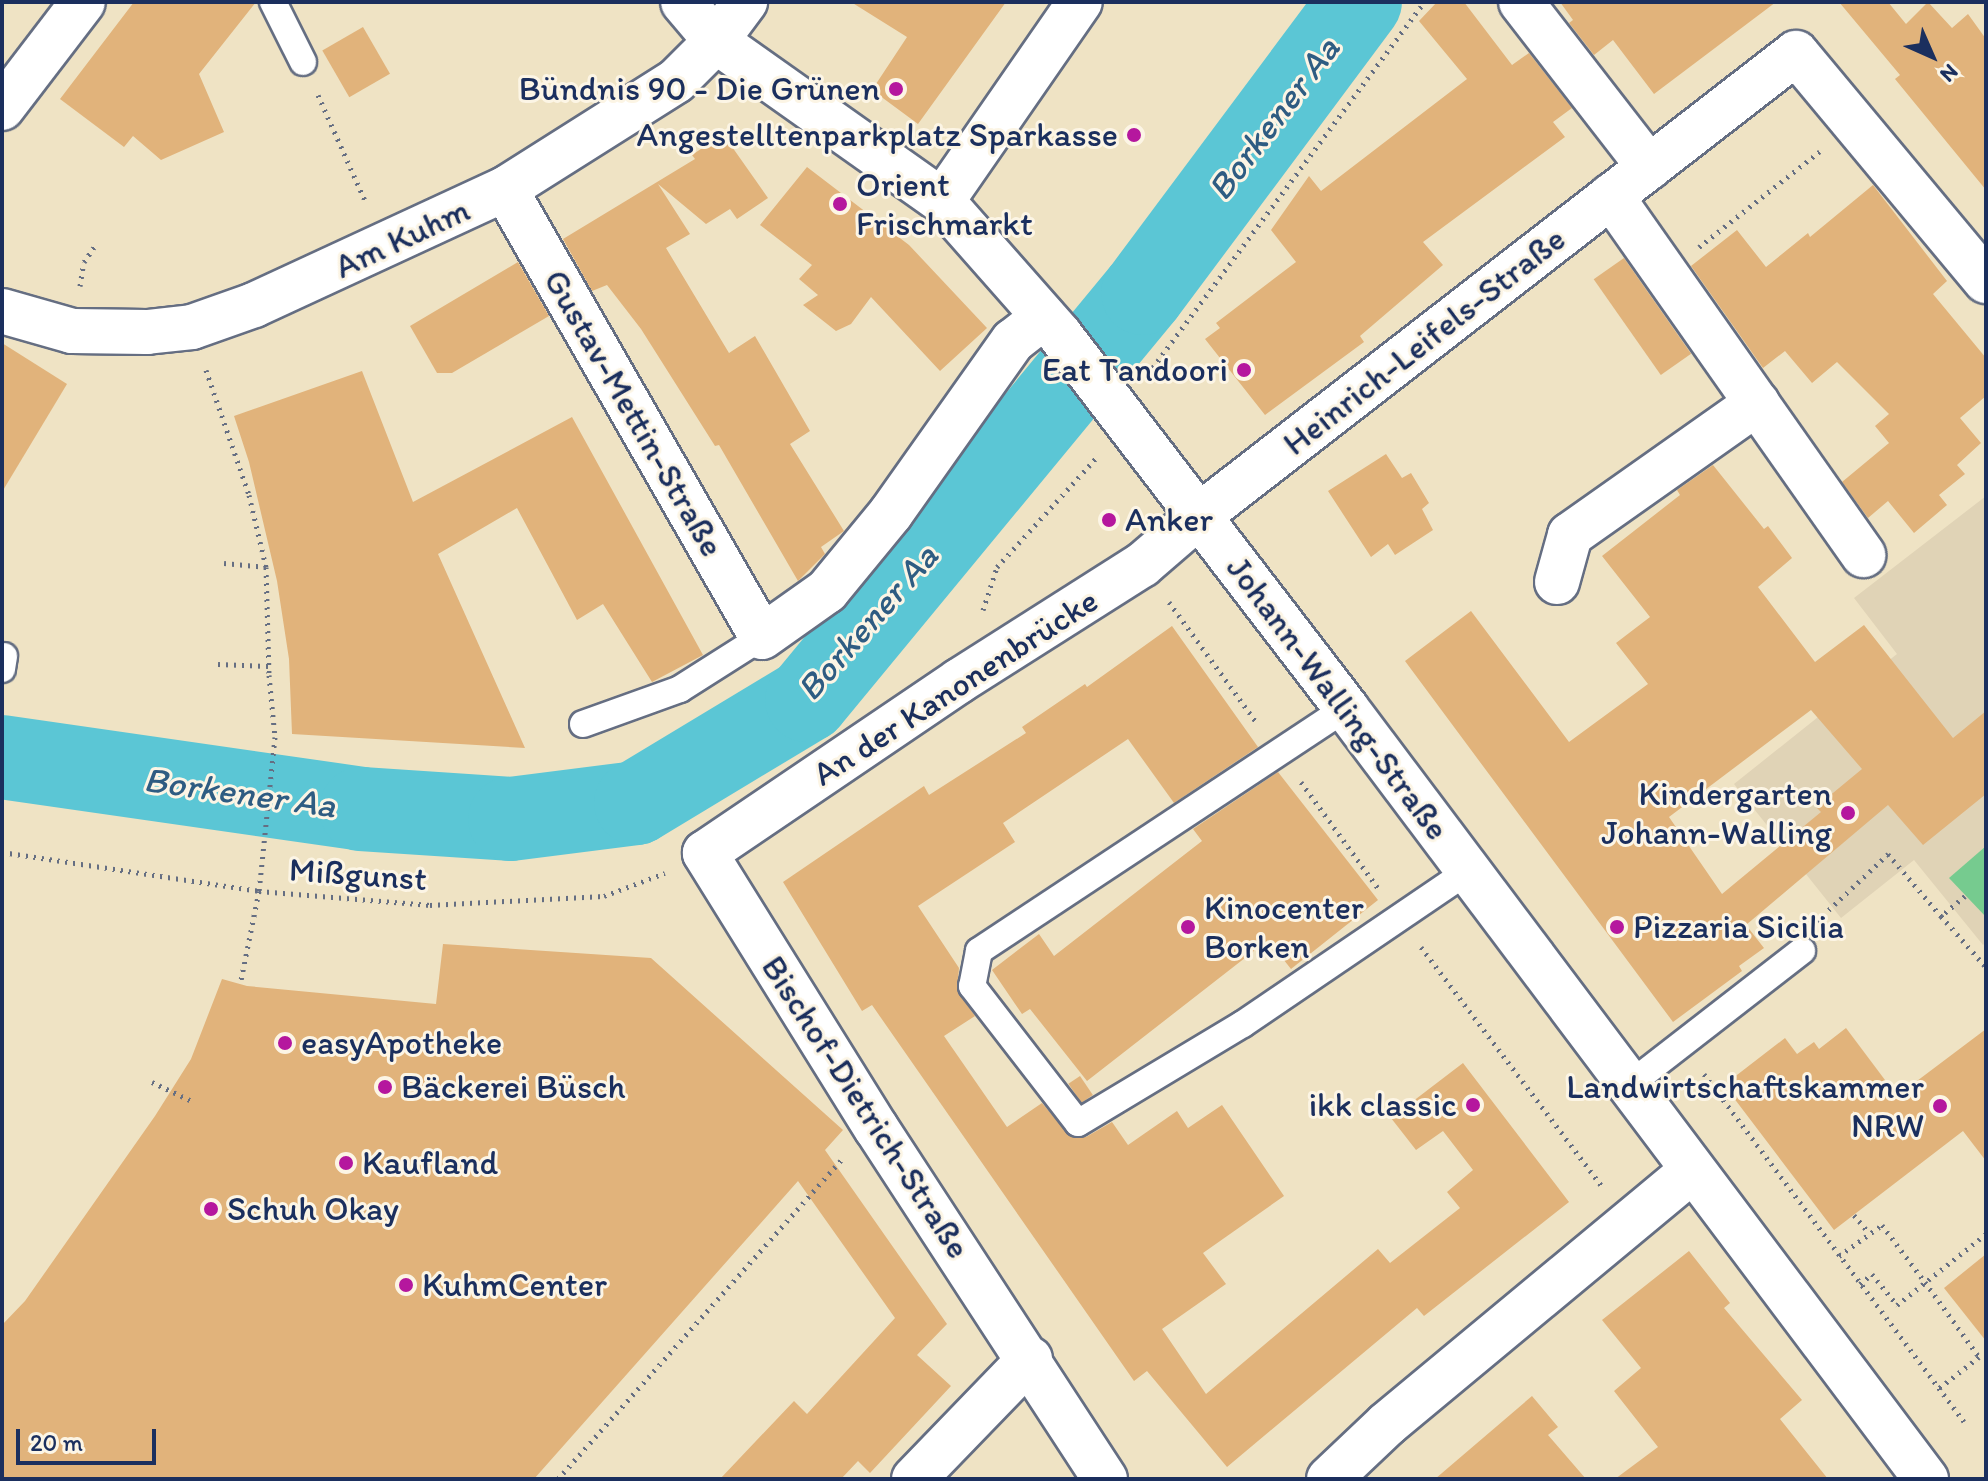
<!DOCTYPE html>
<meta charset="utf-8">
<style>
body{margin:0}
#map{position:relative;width:1988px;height:1481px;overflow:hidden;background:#efe3c4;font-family:Itim,sans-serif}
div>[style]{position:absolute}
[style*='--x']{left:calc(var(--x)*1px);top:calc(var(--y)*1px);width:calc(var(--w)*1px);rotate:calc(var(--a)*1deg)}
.built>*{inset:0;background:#e0d3b6}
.green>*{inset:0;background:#76cb8f}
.river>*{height:84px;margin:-42px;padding:0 42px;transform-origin:42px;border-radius:42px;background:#5bc6d5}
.building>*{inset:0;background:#e1b37b;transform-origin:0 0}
.path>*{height:5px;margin-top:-2.5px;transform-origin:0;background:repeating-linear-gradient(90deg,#656e82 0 2px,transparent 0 8px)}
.roads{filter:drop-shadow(2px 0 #656e82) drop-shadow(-2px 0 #656e82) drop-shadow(0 2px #656e82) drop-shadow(0 -2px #656e82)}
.lane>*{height:26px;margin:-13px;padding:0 13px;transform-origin:13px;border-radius:13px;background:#fff}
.street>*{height:44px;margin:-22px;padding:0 22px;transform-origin:22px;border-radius:22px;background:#fff}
.dots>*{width:22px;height:22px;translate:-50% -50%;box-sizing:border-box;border:4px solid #fcf5e5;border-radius:50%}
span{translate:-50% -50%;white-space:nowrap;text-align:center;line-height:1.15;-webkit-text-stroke:6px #fcf5e5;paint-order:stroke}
.poi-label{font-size:34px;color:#1b2f5e}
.right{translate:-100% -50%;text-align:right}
.left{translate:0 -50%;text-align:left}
.street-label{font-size:34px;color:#1b2f5e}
.water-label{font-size:36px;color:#2e5c82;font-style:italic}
.frame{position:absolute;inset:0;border:4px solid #1b2f5e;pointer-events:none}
.north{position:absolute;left:1892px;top:16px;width:80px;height:80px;-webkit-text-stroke:6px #fcf5e5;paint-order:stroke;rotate:135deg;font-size:22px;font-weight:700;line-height:32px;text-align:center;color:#1b2f5e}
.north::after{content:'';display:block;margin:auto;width:28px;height:36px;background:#1b2f5e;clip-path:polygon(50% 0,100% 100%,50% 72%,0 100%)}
.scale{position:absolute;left:16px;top:1429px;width:140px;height:36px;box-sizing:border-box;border:4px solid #1b2f5e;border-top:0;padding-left:10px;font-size:24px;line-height:28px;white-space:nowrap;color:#1b2f5e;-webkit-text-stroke:6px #fcf5e5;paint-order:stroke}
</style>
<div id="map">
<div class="built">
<i style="clip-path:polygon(1986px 496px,1986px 942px,1983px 945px,1914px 860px,1841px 918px,1734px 784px,1897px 654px,1854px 598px)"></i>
</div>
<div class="green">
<i style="clip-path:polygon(1986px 846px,1986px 917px,1949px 878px)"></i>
</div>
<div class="river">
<i style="--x:2;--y:757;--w:363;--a:8.2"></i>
<i style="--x:361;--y:809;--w:149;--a:3.8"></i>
<i style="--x:510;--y:819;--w:127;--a:-7.2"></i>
<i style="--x:636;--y:803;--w:200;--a:-31.1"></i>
<i style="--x:807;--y:700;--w:528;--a:-50.46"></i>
<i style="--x:1143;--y:293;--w:363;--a:-53.3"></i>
</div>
<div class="building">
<i style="clip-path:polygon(134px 2px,256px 2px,199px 74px,224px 132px,161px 160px,133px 136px,124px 147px,60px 99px)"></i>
<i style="clip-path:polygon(851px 2px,1006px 2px,918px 124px,872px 90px,907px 37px)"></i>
<i style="clip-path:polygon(1437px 2px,1464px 2px,1512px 65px,1529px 53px,1572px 108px,1553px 122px,1565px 137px,1423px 242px,1443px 265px,1360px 336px,1364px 342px,1265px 415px,1205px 339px,1220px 328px,1216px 323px,1296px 262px,1271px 230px,1309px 176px,1321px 191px,1467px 79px,1419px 21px)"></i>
<i style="clip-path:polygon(1560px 2px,1776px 2px,1654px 94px,1613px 40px,1594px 55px,1569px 23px,1573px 20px)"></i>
<i style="clip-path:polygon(1839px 2px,1888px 2px,1906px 24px,1928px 2px,1952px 28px,1968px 14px,1986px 39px,1986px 190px,1895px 79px,1900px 75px)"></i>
<i style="left:363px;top:27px;width:54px;height:47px;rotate:60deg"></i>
<i style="clip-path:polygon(723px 134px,768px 198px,737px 219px,730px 209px,706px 224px,658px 184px,690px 234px,666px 248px,729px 353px,755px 336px,810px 431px,790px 444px,844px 531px,821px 547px,825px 554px,798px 581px,719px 445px,715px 446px,641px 329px,607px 285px,592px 291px,563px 239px,695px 159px,692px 155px)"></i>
<i style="clip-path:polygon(807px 167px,909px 245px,987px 328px,940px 371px,871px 297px,851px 324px,836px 331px,803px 305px,818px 295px,799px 279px,812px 265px,760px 225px)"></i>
<i style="clip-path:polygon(1873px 185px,1947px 281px,1933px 294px,1986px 358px,1986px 396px,1960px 418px,1981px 443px,1957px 465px,1965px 474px,1939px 495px,1947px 505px,1914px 533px,1888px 501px,1868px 518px,1842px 482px,1889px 443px,1875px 426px,1889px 414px,1837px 362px,1812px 383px,1785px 351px,1763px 368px,1691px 266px,1737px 230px,1766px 267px,1808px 233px,1810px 237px)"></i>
<i style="left:1624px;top:258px;width:117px;height:37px;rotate:55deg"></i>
<i style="clip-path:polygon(518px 262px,549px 316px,452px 373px,437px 373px,410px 326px)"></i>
<i style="clip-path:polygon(2px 343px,67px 384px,2px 492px)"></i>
<i style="clip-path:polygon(362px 371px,413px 502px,572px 417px,703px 655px,652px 682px,603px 604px,577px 620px,517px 508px,438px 554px,525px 748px,292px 734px,289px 659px,277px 581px,249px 462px,234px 416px)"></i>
<i style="clip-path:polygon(1386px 454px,1402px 478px,1411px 473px,1429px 503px,1422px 509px,1433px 530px,1395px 555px,1388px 544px,1371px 557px,1328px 491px)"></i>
<i style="clip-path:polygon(evenodd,1713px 465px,1764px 529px,1768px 526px,1792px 558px,1758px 587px,1815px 662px,1864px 625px,1953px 738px,1986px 711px,1986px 794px,1923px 845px,1888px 805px,1746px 925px,1764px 948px,1739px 966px,1742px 971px,1673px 1022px,1405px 661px,1471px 611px,1569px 742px,1648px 684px,1616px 643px,1650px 617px,1602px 556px,1680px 495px,1677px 490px,1713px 465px,1811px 710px,1862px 769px,1816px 807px,1821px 812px,1722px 894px,1669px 817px,1811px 710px)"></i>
<i style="clip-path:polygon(1172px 626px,1258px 747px,1174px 803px,1128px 739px,1003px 823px,1015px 842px,918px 906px,959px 968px,957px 990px,975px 1016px,944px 1036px,1007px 1127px,1042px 1103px,1071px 1137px,1086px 1137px,1112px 1122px,1128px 1145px,1177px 1111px,1188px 1128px,1222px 1105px,1284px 1196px,1203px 1253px,1226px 1284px,1162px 1329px,1206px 1394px,1378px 1249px,1390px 1263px,1460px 1208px,1447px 1192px,1473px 1170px,1443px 1131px,1416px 1150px,1391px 1118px,1463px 1063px,1569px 1202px,1424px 1316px,1417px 1308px,1227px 1467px,1147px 1371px,1134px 1381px,872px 1005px,862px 1011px,783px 882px,924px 786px,929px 795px,1026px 733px,1022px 727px,1085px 684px,1087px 687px)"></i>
<i style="clip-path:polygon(1278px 772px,1378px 900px,1291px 969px,1268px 940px,1087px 1081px,1030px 1009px,1022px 1014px,992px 970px,1039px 934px,1054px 956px,1202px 841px,1193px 829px)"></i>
<i style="clip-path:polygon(443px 944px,651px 958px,843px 1130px,825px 1150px,947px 1324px,917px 1355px,951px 1386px,870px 1473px,858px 1461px,841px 1479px,720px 1479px,794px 1401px,807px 1414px,895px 1318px,798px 1181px,534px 1479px,2px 1479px,2px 1325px,25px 1301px,155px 1116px,191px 1059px,222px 979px,247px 986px,436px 1004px)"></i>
<i style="clip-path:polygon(1846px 1028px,1897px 1096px,1986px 1029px,1986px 1161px,1963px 1131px,1834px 1230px,1724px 1085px,1785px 1038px,1797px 1054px,1814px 1042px,1819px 1049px)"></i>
<i style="left:1080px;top:1076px;width:23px;height:14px;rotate:56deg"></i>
<i style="clip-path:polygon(1689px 1251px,1730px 1303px,1724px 1308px,1802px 1400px,1780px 1419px,1828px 1479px,1615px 1479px,1658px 1447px,1614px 1391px,1641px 1368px,1602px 1320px)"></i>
<i style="clip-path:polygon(1986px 1254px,1986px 1341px,1944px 1288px)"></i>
<i style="clip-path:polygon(1532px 1396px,1558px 1427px,1548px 1435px,1586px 1479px,1435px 1479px)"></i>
</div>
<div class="path">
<i style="--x:318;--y:95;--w:118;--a:66"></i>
<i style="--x:1699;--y:247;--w:154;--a:-38.4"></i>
<i style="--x:80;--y:286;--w:24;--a:-81"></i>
<i style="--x:84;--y:262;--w:22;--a:-56"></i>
<i style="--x:206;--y:370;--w:132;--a:71"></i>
<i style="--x:249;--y:495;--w:74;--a:76.7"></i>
<i style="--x:266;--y:567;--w:108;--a:88.4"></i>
<i style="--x:269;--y:675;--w:62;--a:84.5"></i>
<i style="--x:275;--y:737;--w:155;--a:95.9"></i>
<i style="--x:259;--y:891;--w:91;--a:101.4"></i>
<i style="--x:1148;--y:374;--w:463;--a:-53.4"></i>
<i style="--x:224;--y:563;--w:42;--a:5.4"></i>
<i style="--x:1169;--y:602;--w:150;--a:54"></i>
<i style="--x:983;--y:610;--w:45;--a:-72"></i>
<i style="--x:997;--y:567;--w:149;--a:-47.7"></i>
<i style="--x:218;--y:664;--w:51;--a:2.2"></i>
<i style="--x:1301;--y:782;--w:131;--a:54"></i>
<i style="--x:2;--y:852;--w:260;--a:8.6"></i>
<i style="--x:259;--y:891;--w:172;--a:4.7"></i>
<i style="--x:430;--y:905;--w:174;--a:-3"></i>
<i style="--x:604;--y:896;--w:65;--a:-20.7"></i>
<i style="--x:1965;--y:896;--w:31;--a:140"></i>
<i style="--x:1941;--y:916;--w:68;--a:48.6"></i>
<i style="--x:1817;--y:921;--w:98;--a:-43.3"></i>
<i style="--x:1888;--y:854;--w:82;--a:49.5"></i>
<i style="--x:1421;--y:947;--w:302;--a:52.9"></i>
<i style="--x:1704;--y:1074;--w:434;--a:53.2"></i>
<i style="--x:152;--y:1082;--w:47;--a:25.5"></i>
<i style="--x:1854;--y:1215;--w:23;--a:50"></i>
<i style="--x:1839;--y:1256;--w:53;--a:-35.8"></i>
<i style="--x:1882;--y:1225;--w:71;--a:53"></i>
<i style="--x:1925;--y:1282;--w:92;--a:54.2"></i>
<i style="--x:1979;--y:1357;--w:52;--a:142"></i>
<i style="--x:1860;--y:1284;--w:16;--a:-40"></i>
<i style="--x:1872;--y:1274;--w:40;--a:51"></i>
<i style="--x:1897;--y:1305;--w:114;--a:-38.6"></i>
<i style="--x:558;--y:1479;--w:429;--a:-48.4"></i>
</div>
<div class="roads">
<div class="lane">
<i style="--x:273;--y:2;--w:67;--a:63.4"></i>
<i style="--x:2;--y:669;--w:13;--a:-81"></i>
<i style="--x:1346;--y:708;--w:440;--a:146.5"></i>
<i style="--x:979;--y:951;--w:36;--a:101"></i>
<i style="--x:972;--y:986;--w:173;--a:52.3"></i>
<i style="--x:1078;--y:1123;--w:192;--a:-31"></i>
<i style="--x:1243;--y:1024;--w:272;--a:-34.2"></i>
<i style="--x:583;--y:724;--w:103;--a:-19.8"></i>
<i style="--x:680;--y:689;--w:97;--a:-32.4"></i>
<i style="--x:1629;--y:1085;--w:219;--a:-37.8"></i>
</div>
<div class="street">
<i style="--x:683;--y:2;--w:51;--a:49.8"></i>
<i style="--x:716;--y:41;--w:277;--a:35.3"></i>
<i style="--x:942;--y:201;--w:179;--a:48.6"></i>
<i style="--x:1060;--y:335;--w:470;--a:52.5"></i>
<i style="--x:1346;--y:708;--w:965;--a:53.05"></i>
<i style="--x:1521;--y:2;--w:209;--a:52.2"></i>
<i style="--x:2;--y:108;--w:133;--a:-52.6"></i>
<i style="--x:505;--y:189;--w:516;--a:60.16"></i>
<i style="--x:762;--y:637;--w:80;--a:-35.3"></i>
<i style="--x:827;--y:591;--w:101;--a:-50.6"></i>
<i style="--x:891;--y:513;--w:211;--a:-54.7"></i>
<i style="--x:1013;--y:341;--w:39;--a:-38"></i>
<i style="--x:1611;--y:196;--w:439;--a:54.9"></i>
<i style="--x:942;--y:201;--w:242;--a:-55.3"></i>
<i style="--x:2;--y:311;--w:73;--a:15.9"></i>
<i style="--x:72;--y:331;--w:75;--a:0.8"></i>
<i style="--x:147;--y:332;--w:45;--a:-6.3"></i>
<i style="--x:192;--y:327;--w:66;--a:-19.5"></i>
<i style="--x:254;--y:305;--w:277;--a:-24.8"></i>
<i style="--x:505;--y:189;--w:202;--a:-32.3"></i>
<i style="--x:676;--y:81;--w:57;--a:-45"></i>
<i style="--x:716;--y:41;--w:49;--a:-53.4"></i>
<i style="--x:1557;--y:582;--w:49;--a:-74.5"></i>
<i style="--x:1570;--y:535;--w:229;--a:-35.2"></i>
<i style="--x:914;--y:1479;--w:167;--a:-46"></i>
<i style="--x:1105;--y:1479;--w:419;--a:-123.1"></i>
<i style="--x:876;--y:1128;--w:324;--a:-121.9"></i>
<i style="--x:705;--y:853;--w:307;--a:-34.1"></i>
<i style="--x:959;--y:681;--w:217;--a:-32.4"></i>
<i style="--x:1142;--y:565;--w:77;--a:-40.8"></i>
<i style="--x:1200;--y:515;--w:754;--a:-37.78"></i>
<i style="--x:1796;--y:53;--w:297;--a:50.2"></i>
<i style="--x:1329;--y:1479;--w:80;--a:-43.5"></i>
<i style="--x:1387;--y:1424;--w:396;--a:-39.7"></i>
</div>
</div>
<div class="dots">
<i style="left:896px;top:89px;background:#b5179e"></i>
<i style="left:1134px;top:135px;background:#b5179e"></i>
<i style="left:840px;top:204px;background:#b5179e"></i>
<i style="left:1244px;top:370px;background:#b5179e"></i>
<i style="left:1109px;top:520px;background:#b5179e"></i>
<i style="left:1848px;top:813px;background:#b5179e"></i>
<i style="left:1188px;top:927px;background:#b5179e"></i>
<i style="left:1617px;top:927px;background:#b5179e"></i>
<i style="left:285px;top:1043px;background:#b5179e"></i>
<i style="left:385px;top:1087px;background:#b5179e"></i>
<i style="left:1473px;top:1105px;background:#b5179e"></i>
<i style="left:1940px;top:1106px;background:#b5179e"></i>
<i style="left:346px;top:1163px;background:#b5179e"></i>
<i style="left:211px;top:1209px;background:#b5179e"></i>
<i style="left:406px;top:1285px;background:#b5179e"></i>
</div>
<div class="poi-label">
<span class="right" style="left:880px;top:89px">Bündnis 90 - Die Grünen</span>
<span class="right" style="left:1118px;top:135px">Angestelltenparkplatz Sparkasse</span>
<span class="left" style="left:856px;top:204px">Orient<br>Frischmarkt</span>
<span class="right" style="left:1228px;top:370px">Eat Tandoori</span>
<span class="left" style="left:1125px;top:520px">Anker</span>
<span class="right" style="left:1832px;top:813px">Kindergarten<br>Johann-Walling</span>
<span class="left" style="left:1204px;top:927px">Kinocenter<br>Borken</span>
<span class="left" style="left:1633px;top:927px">Pizzaria Sicilia</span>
<span class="left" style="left:301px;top:1043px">easyApotheke</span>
<span class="right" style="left:1924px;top:1106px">Landwirtschaftskammer<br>NRW</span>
<span class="left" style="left:401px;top:1087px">Bäckerei Büsch</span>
<span class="right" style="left:1457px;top:1105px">ikk classic</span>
<span class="left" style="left:362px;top:1163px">Kaufland</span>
<span class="left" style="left:227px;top:1209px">Schuh Okay</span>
<span class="left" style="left:422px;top:1285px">KuhmCenter</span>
</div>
<div class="street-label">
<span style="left:402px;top:238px;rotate:-25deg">Am Kuhm</span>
<span style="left:1424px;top:341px;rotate:-38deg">Heinrich-Leifels-Straße</span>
<span style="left:634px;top:413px;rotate:60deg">Gustav-Mettin-Straße</span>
<span style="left:955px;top:687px;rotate:-33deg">An der Kanonenbrücke</span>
<span style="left:1338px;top:698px;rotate:53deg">Johann-Walling-Straße</span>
<span style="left:358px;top:874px;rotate:4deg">Mißgunst</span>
<span style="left:866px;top:1107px;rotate:57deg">Bischof-Dietrich-Straße</span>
</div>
<div class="water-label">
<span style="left:1273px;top:118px;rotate:-53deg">Borkener Aa</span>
<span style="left:867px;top:622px;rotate:-49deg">Borkener Aa</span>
<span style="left:240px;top:792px;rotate:8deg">Borkener Aa</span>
</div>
<div class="frame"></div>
<div class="north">N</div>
<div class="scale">20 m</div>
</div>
